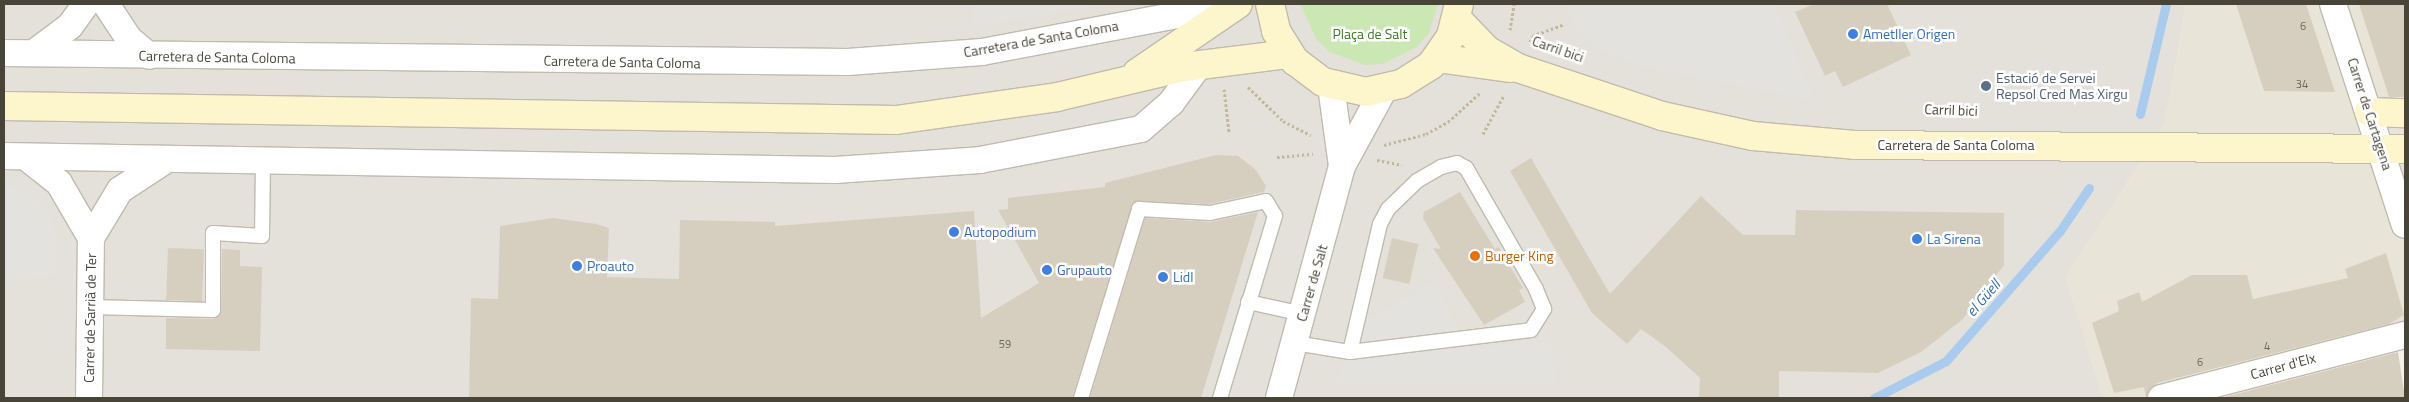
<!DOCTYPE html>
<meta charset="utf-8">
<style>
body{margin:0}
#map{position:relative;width:2409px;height:402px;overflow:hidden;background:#f4f2ea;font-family:"Titillium Web",sans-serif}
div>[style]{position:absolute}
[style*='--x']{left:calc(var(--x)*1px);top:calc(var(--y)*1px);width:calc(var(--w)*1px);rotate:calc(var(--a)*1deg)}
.residential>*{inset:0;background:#e8e5d8}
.industrial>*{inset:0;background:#e4e1db}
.green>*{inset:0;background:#cbe7b4}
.parking>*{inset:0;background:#e3e2de}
.stream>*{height:9px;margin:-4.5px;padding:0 4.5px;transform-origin:4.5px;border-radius:4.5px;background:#a9cbee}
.building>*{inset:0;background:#d6cfc0;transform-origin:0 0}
.path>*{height:3px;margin-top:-1.5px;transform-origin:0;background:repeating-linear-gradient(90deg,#c1b89e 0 2.5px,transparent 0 5px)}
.roads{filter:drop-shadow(1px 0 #c0bbad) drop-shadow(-1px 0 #c0bbad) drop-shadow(0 1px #c0bbad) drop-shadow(0 -1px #c0bbad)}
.lane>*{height:14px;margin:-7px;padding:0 7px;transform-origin:7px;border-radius:7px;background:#fff}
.street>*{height:26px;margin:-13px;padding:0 13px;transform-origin:13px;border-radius:13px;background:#fff}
.secondary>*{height:28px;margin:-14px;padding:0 14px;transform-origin:14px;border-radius:14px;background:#fdf6cc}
.dots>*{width:14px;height:14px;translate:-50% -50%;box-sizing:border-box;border:2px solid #fff;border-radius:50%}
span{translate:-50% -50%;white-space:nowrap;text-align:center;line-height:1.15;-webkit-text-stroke:5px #fff;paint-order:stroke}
.number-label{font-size:11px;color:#6c675a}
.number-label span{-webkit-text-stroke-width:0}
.park-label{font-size:14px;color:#42792d}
.shop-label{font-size:14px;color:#366cbe}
.left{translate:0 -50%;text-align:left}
.street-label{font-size:14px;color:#484438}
.service-label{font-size:14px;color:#4e5e75}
.food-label{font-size:14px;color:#c56008}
.water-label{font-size:15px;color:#3471b2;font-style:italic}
.frame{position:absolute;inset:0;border:5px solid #484438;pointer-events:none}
</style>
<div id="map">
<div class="residential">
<i style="clip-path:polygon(2186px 4px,2405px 4px,2405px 328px,2146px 398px,2103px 398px,2066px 277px,2165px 124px)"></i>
</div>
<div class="industrial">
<i style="clip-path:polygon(4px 4px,2186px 4px,2165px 124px,2066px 277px,2103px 398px,4px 398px)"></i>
</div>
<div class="green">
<i style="clip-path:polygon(1438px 4px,1429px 33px,1417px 47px,1383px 64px,1365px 65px,1330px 52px,1316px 39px,1301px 5px)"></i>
</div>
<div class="parking">
<i style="clip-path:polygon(973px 4px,1103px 4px,973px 27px)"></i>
<i style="clip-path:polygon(1566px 4px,1774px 4px,1815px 101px,1638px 66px,1601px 50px,1576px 31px)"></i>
<i style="clip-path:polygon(4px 183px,29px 194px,50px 213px,55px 235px,55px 277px,14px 279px,4px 284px)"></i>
<i style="clip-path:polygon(1433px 282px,1468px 348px,1549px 342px,1556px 383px,1336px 383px,1365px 321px)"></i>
</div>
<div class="stream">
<i style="--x:2140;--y:114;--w:113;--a:-76.7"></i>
<i style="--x:1874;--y:398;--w:81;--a:-27.2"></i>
<i style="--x:1946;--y:361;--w:173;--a:-48.8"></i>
<i style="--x:2060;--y:231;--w:52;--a:-56"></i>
</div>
<div class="building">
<i style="clip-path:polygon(1814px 4px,1887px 4px,1911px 55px,1843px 87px,1835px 71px,1825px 76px,1795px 12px)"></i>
<i style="clip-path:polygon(2236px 4px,2306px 4px,2335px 92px,2264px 91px)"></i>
<i style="clip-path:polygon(2359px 4px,2405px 4px,2405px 97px,2389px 97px)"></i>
<i style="clip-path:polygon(1216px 155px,1238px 156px,1256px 170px,1266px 186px,1264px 192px,1209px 204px,1133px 203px,1072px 398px,469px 398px,471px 298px,498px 299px,500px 226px,553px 218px,596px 224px,609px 228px,607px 277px,679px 279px,680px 220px,775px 222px,775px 226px,974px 211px,981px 318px,1039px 283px,998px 210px,1008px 209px,1008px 198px,1105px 187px,1105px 183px)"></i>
<i style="clip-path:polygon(1531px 158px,1610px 294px,1701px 196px,1743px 235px,1795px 235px,1796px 210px,2004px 213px,2004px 265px,1963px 319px,1921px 352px,1878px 373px,1779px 371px,1779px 398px,1699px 398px,1700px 378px,1666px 347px,1641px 329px,1627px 344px,1592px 313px,1510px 171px)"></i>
<i style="clip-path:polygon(1460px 192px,1495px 249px,1499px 247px,1523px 288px,1519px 290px,1525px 302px,1484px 325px,1433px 248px,1441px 249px,1423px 218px,1424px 212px)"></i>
<i style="clip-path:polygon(1258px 212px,1201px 398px,1090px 398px,1145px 218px,1210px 222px)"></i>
<i style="left:1392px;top:238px;width:27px;height:41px;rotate:13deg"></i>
<i style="left:168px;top:248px;width:36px;height:52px;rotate:2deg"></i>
<i style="clip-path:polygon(222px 249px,240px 250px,240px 266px,262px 267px,260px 351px,166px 349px,166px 318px,213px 319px,221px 314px)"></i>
<i style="clip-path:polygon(2386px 253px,2404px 315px,2389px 324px,2157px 383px,2146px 398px,2144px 387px,2114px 393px,2092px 323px,2119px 311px,2117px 301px,2139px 292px,2142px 302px,2192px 275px,2247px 275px,2253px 299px,2348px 278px,2345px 269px)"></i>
<i style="clip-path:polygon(2398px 352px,2405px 398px,2220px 398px)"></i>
</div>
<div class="path">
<i style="--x:1510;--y:30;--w:26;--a:-81"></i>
<i style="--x:1530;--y:42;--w:6;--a:-72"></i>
<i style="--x:1532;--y:36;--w:35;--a:-20"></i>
<i style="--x:1248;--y:87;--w:49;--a:44.2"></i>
<i style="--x:1283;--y:121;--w:31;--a:27"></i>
<i style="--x:1224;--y:89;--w:43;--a:83.4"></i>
<i style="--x:1483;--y:134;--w:44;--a:-61.7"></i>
<i style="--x:1384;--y:145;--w:43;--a:-14.7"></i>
<i style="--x:1426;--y:134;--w:25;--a:-29"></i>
<i style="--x:1448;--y:122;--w:45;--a:-42.3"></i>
<i style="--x:1277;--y:157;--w:36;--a:-5"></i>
<i style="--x:1377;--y:160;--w:25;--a:11"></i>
</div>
<div class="roads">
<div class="lane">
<i style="--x:1248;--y:302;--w:56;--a:12.3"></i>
<i style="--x:90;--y:307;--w:123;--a:1.4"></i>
<i style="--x:213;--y:310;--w:77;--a:-90"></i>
<i style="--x:213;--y:233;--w:49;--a:3.5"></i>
<i style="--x:262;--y:236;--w:76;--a:-89.2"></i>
<i style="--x:1295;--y:343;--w:56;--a:9.3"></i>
<i style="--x:1350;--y:352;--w:182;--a:-6.9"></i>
<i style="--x:1531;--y:330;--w:25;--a:-58"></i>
<i style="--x:1544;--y:309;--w:22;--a:-112"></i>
<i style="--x:1536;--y:289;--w:140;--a:-120"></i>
<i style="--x:1466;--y:168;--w:10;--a:-151"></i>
<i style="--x:1457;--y:163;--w:16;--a:166"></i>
<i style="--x:1441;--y:167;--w:28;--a:150"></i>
<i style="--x:1417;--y:181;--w:40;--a:136"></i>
<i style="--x:1388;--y:209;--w:17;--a:118"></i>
<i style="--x:1380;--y:224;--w:131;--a:103.2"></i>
<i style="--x:1081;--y:398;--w:198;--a:-72.9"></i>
<i style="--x:1139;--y:209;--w:71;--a:3.2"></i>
<i style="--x:1210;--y:213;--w:57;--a:-12.1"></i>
<i style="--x:1266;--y:201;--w:17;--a:59"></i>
<i style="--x:1275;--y:216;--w:190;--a:106.8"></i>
</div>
<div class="street">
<i style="--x:106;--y:4;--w:42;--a:56.7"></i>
<i style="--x:129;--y:39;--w:26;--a:40"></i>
<i style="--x:2333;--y:4;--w:232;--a:72"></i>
<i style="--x:4;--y:53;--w:844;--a:0.61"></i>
<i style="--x:848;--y:62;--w:134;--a:-4.3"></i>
<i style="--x:982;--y:52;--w:258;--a:-10.7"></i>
<i style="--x:34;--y:53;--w:45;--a:-36.9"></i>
<i style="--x:70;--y:26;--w:27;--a:-54"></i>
<i style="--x:1331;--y:86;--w:81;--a:82.2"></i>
<i style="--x:4;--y:156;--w:831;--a:0.97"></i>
<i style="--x:835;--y:170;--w:145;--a:-3.9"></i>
<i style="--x:980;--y:160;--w:164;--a:-10.9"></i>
<i style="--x:1141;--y:129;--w:40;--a:-41"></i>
<i style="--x:1171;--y:103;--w:47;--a:-53.6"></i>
<i style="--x:26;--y:157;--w:42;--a:38.2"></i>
<i style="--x:59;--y:183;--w:64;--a:59.8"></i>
<i style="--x:89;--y:398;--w:160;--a:-89.3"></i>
<i style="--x:91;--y:238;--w:56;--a:-58.9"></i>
<i style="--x:120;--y:190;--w:55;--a:-33.1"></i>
<i style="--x:1279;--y:398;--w:240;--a:-74.8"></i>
<i style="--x:1342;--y:166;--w:88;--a:-61.4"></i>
<i style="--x:2161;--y:398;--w:252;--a:-14.5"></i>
</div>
<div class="secondary">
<i style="--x:1270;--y:4;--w:28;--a:77"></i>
<i style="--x:1276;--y:31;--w:36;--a:58"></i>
<i style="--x:1295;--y:61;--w:35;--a:37"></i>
<i style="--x:1323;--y:82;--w:44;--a:13.1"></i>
<i style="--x:1366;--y:92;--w:36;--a:-13"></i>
<i style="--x:1401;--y:84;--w:36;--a:-32"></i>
<i style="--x:1431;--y:65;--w:35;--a:-55"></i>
<i style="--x:1451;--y:36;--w:33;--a:-76"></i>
<i style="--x:1457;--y:19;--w:43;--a:45.9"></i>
<i style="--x:1487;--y:50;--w:36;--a:30"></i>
<i style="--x:1518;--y:68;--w:152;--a:18.4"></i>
<i style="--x:1662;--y:116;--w:93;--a:12.4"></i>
<i style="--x:1753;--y:136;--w:102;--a:5"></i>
<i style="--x:1855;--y:145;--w:550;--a:0.42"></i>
<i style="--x:1437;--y:58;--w:75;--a:7.7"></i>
<i style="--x:1137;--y:73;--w:122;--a:-34.3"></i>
<i style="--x:4;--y:106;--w:892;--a:0.9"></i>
<i style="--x:896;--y:120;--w:163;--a:-8.1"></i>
<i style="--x:1057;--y:97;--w:130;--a:-13.3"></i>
<i style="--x:1184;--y:67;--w:106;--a:-7.1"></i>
<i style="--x:2369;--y:112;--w:36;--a:2"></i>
</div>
</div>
<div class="dots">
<i style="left:1853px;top:34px;background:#3f7fe0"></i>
<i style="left:1986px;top:86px;background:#5c6f8a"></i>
<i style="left:954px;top:232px;background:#3f7fe0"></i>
<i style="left:1917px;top:239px;background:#3f7fe0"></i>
<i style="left:1475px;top:256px;background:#e8710a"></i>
<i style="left:577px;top:266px;background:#3f7fe0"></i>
<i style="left:1047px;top:270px;background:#3f7fe0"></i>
<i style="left:1163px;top:277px;background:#3f7fe0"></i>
</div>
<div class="number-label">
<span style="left:2303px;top:26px">6</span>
<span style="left:2302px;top:84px">34</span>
<span style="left:1005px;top:344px">59</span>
<span style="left:2267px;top:346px">4</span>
<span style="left:2200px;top:362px">6</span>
</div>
<div class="park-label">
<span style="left:1370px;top:34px">Plaça de Salt</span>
</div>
<div class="shop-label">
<span class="left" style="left:1863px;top:34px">Ametller Origen</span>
<span class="left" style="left:964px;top:232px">Autopodium</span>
<span class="left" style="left:1927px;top:239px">La Sirena</span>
<span class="left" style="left:587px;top:266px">Proauto</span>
<span class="left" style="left:1057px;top:270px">Grupauto</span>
<span class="left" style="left:1173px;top:277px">Lidl</span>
</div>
<div class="street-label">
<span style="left:1041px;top:39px;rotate:-10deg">Carretera de Santa Coloma</span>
<span style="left:1558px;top:49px;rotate:19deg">Carril bici</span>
<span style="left:217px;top:57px;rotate:1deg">Carretera de Santa Coloma</span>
<span style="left:622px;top:62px;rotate:1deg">Carretera de Santa Coloma</span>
<span style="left:1951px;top:110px;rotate:2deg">Carril bici</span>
<span style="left:2370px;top:114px;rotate:72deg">Carrer de Cartagena</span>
<span style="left:1956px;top:145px">Carretera de Santa Coloma</span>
<span style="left:1312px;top:283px;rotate:-74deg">Carrer de Salt</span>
<span style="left:90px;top:318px;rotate:-89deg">Carrer de Sarrià de Ter</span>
<span style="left:2283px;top:366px;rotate:-15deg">Carrer d'Elx</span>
</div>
<div class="service-label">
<span class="left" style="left:1996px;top:86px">Estació de Servei<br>Repsol Cred Mas Xirgu</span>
</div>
<div class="food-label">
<span class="left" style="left:1485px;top:256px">Burger King</span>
</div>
<div class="water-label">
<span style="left:1983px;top:298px;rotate:-49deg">el Güell</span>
</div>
<div class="frame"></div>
</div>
